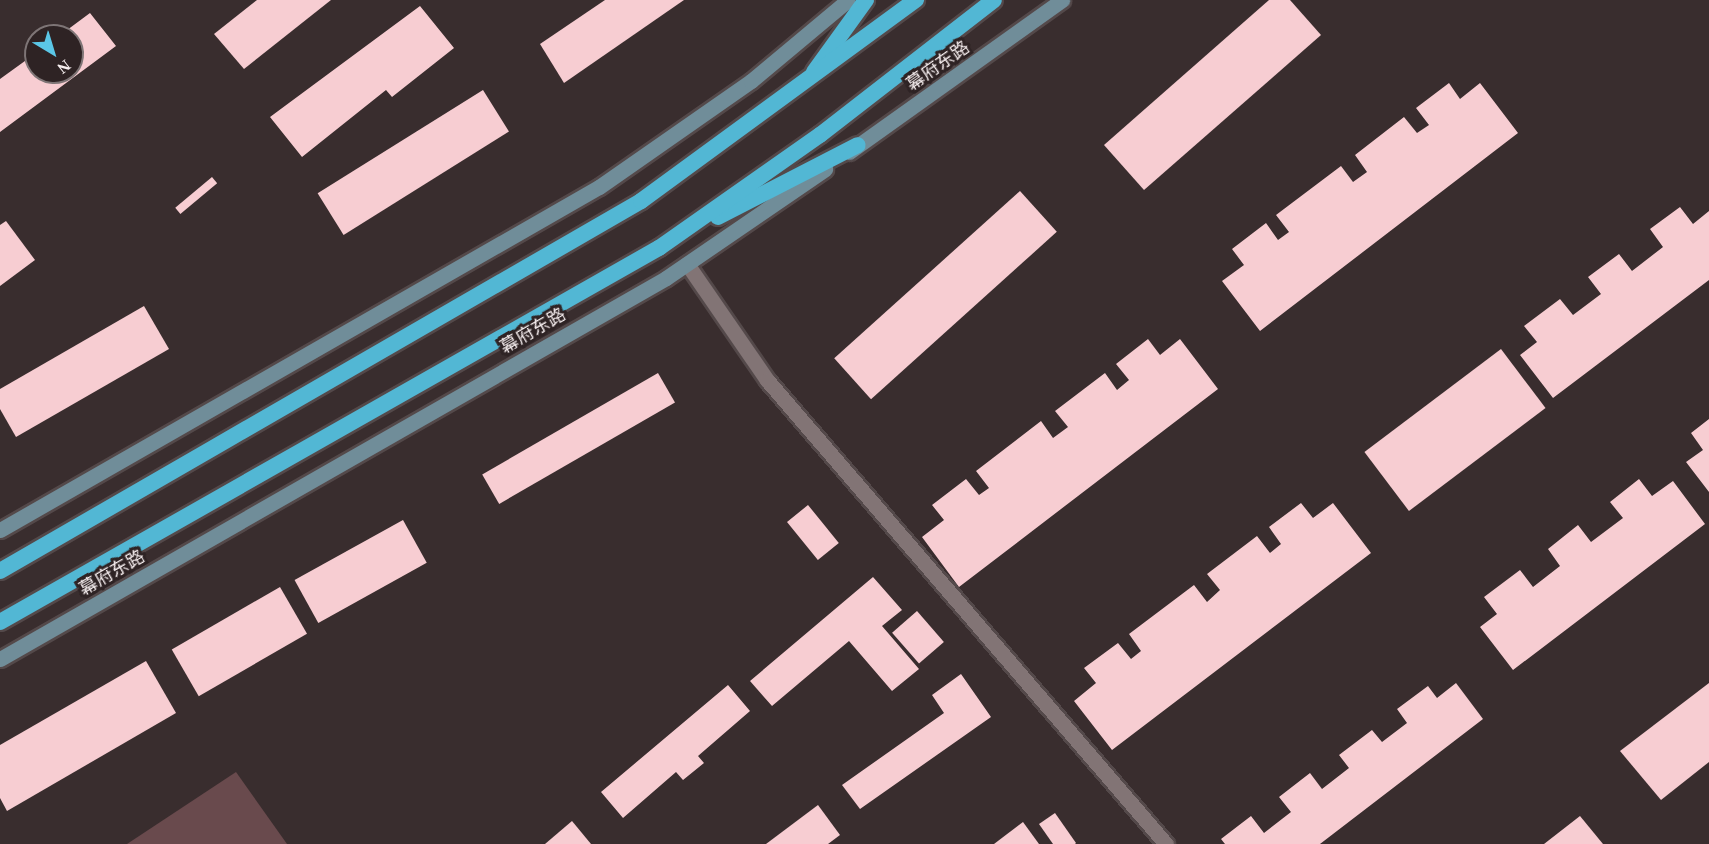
<!DOCTYPE html>
<meta charset="utf-8">
<style>
body{margin:0}
#map{position:relative;width:1709px;height:844px;overflow:hidden;background:#392d2e;font-family:"Times New Roman","Noto Sans SC",serif}
div>[style]{position:absolute}
[style*='--x']{left:calc(var(--x)*1px);top:calc(var(--y)*1px);width:calc(var(--w)*1px);rotate:calc(var(--a)*1deg)}
.green>*{inset:0;background:#694a4d}
.building>*{inset:0;background:#f7cdd2;transform-origin:0 0}
.roads{filter:drop-shadow(2px 0 #54494a) drop-shadow(-2px 0 #54494a) drop-shadow(0 2px #54494a) drop-shadow(0 -2px #54494a)}
.minor>*{height:15px;margin:-7.5px;padding:0 7.5px;transform-origin:7.5px;border-radius:7.5px;background:#827475}
.secondary>*{height:15px;margin:-7.5px;padding:0 7.5px;transform-origin:7.5px;border-radius:7.5px;background:#708d99}
.trunk>*{height:16px;margin:-8px;padding:0 8px;transform-origin:8px;border-radius:8px;background:#52b7d4}
span{translate:-50% -50%;white-space:nowrap;text-align:center;line-height:1.15;-webkit-text-stroke:6px #2e2324;paint-order:stroke}
.street-label{font-size:18px;color:#f7eff0}
.north{position:absolute;left:24px;top:24px;width:60px;height:60px;box-sizing:border-box;background:#2e2324;border:2px solid #7e7576;border-radius:50%;rotate:142deg;font-size:16px;font-weight:700;line-height:24px;text-align:center;color:#f7eff0}
.north::after{content:'';display:block;margin:auto;width:21px;height:27px;background:#5bc7e7;clip-path:polygon(50% 0,100% 100%,50% 72%,0 100%)}
</style>
<div id="map">
<div class="green">
<i style="clip-path:polygon(236px 772px,287px 844px,127px 844px)"></i>
</div>
<div class="building">
<i style="clip-path:polygon(257px 0,331px 0,244px 69px,214px 34px)"></i>
<i style="clip-path:polygon(605px 0,684px 0,564px 83px,540px 44px)"></i>
<i style="clip-path:polygon(1269px 0,1290px 0,1321px 35px,1144px 190px,1104px 145px)"></i>
<i style="clip-path:polygon(420px 6px,454px 48px,392px 97px,386px 90px,302px 157px,270px 117px)"></i>
<i style="clip-path:polygon(90px 13px,116px 46px,0 132px,0 79px,36px 53px,36px 72px,72px 72px,72px 36px,59px 36px)"></i>
<i style="clip-path:polygon(1449px 83px,1460px 99px,1480px 83px,1518px 133px,1260px 331px,1222px 281px,1244px 265px,1232px 249px,1266px 223px,1278px 240px,1289px 232px,1276px 215px,1341px 166px,1353px 182px,1367px 172px,1355px 155px,1404px 117px,1417px 133px,1429px 125px,1416px 108px)"></i>
<i style="left:483px;top:90px;width:49px;height:195px;rotate:58deg"></i>
<i style="left:212px;top:177px;width:8px;height:48px;rotate:50deg"></i>
<i style="left:1020px;top:191px;width:55px;height:250px;rotate:48deg"></i>
<i style="clip-path:polygon(1680px 207px,1693px 224px,1709px 211px,1709px 280px,1553px 398px,1520px 355px,1537px 342px,1524px 326px,1560px 299px,1573px 315px,1601px 294px,1588px 277px,1619px 254px,1632px 271px,1663px 247px,1650px 229px)"></i>
<i style="clip-path:polygon(6px 221px,35px 260px,0 286px,0 225px)"></i>
<i style="clip-path:polygon(144px 306px,169px 349px,16px 437px,0 409px,0 389px)"></i>
<i style="clip-path:polygon(1148px 339px,1160px 355px,1180px 339px,1218px 389px,959px 587px,922px 537px,944px 520px,932px 505px,966px 479px,979px 495px,989px 488px,976px 471px,1041px 421px,1053px 438px,1068px 427px,1055px 411px,1105px 373px,1117px 390px,1129px 380px,1116px 364px)"></i>
<i style="left:1501px;top:349px;width:74px;height:171px;rotate:53deg"></i>
<i style="left:658px;top:373px;width:34px;height:203px;rotate:60deg"></i>
<i style="clip-path:polygon(1709px 419px,1709px 492px,1686px 462px,1703px 450px,1691px 433px)"></i>
<i style="clip-path:polygon(1639px 479px,1652px 496px,1673px 481px,1705px 524px,1513px 670px,1480px 627px,1497px 614px,1484px 597px,1520px 570px,1533px 587px,1560px 566px,1548px 549px,1578px 525px,1591px 542px,1623px 518px,1610px 502px)"></i>
<i style="clip-path:polygon(1301px 503px,1313px 518px,1333px 503px,1371px 553px,1112px 750px,1074px 701px,1096px 683px,1084px 668px,1118px 643px,1131px 659px,1141px 651px,1129px 634px,1194px 585px,1207px 602px,1220px 590px,1207px 574px,1257px 536px,1270px 553px,1281px 544px,1269px 527px)"></i>
<i style="left:808px;top:505px;width:49px;height:27px;rotate:51deg"></i>
<i style="left:403px;top:520px;width:49px;height:124px;rotate:61deg"></i>
<i style="clip-path:polygon(873px 577px,902px 610px,882px 626px,919px 669px,892px 691px,849px 641px,772px 706px,750px 681px)"></i>
<i style="left:280px;top:587px;width:54px;height:125px;rotate:60deg"></i>
<i style="left:917px;top:611px;width:41px;height:33px;rotate:49deg"></i>
<i style="clip-path:polygon(146px 661px,176px 713px,7px 811px,0 798px,0 745px)"></i>
<i style="clip-path:polygon(961px 674px,991px 717px,860px 809px,842px 785px,944px 713px,932px 695px)"></i>
<i style="clip-path:polygon(1456px 683px,1483px 719px,1320px 844px,1225px 844px,1221px 839px,1251px 816px,1264px 833px,1291px 812px,1279px 797px,1310px 773px,1322px 789px,1349px 768px,1339px 755px,1372px 730px,1382px 742px,1407px 723px,1397px 709px,1428px 686px,1437px 698px)"></i>
<i style="clip-path:polygon(1709px 683px,1709px 762px,1661px 800px,1620px 751px)"></i>
<i style="clip-path:polygon(728px 685px,750px 711px,698px 756px,704px 763px,683px 780px,676px 772px,623px 818px,601px 792px)"></i>
<i style="clip-path:polygon(818px 805px,840px 835px,828px 844px,766px 844px)"></i>
<i style="clip-path:polygon(1055px 813px,1076px 843px,1075px 844px,1053px 844px,1039px 824px)"></i>
<i style="clip-path:polygon(1580px 816px,1603px 844px,1544px 844px)"></i>
<i style="clip-path:polygon(572px 821px,591px 844px,545px 844px)"></i>
<i style="clip-path:polygon(1023px 822px,1039px 844px,994px 844px)"></i>
</div>
<div class="roads">
<div class="minor">
<i style="--x:687;--y:264;--w:141;--a:55.4"></i>
<i style="--x:767;--y:380;--w:612;--a:49.31"></i>
</div>
<div class="secondary">
<i style="--x:849;--y:152;--w:262;--a:-35.5"></i>
<i style="--x:0;--y:530;--w:690;--a:-29.8"></i>
<i style="--x:599;--y:187;--w:185;--a:-34.9"></i>
<i style="--x:751;--y:81;--w:126;--a:-39.9"></i>
<i style="--x:0;--y:659;--w:767;--a:-29.77"></i>
<i style="--x:666;--y:278;--w:193;--a:-34.4"></i>
</div>
<div class="trunk">
<i style="--x:814;--y:72;--w:89;--a:-54.2"></i>
<i style="--x:718;--y:217;--w:157;--a:-27.2"></i>
<i style="--x:0;--y:571;--w:740;--a:-29.99"></i>
<i style="--x:641;--y:201;--w:341;--a:-36.2"></i>
<i style="--x:0;--y:622;--w:758;--a:-29.58"></i>
<i style="--x:659;--y:248;--w:197;--a:-35.1"></i>
<i style="--x:820;--y:135;--w:220;--a:-37.8"></i>
</div>
</div>
<div class="street-label">
<span style="left:938px;top:66px;rotate:-35deg">幕府东路</span>
<span style="left:533px;top:331px;rotate:-30deg">幕府东路</span>
<span style="left:112px;top:573px;rotate:-30deg">幕府东路</span>
</div>
<div class="north">N</div>
</div>
